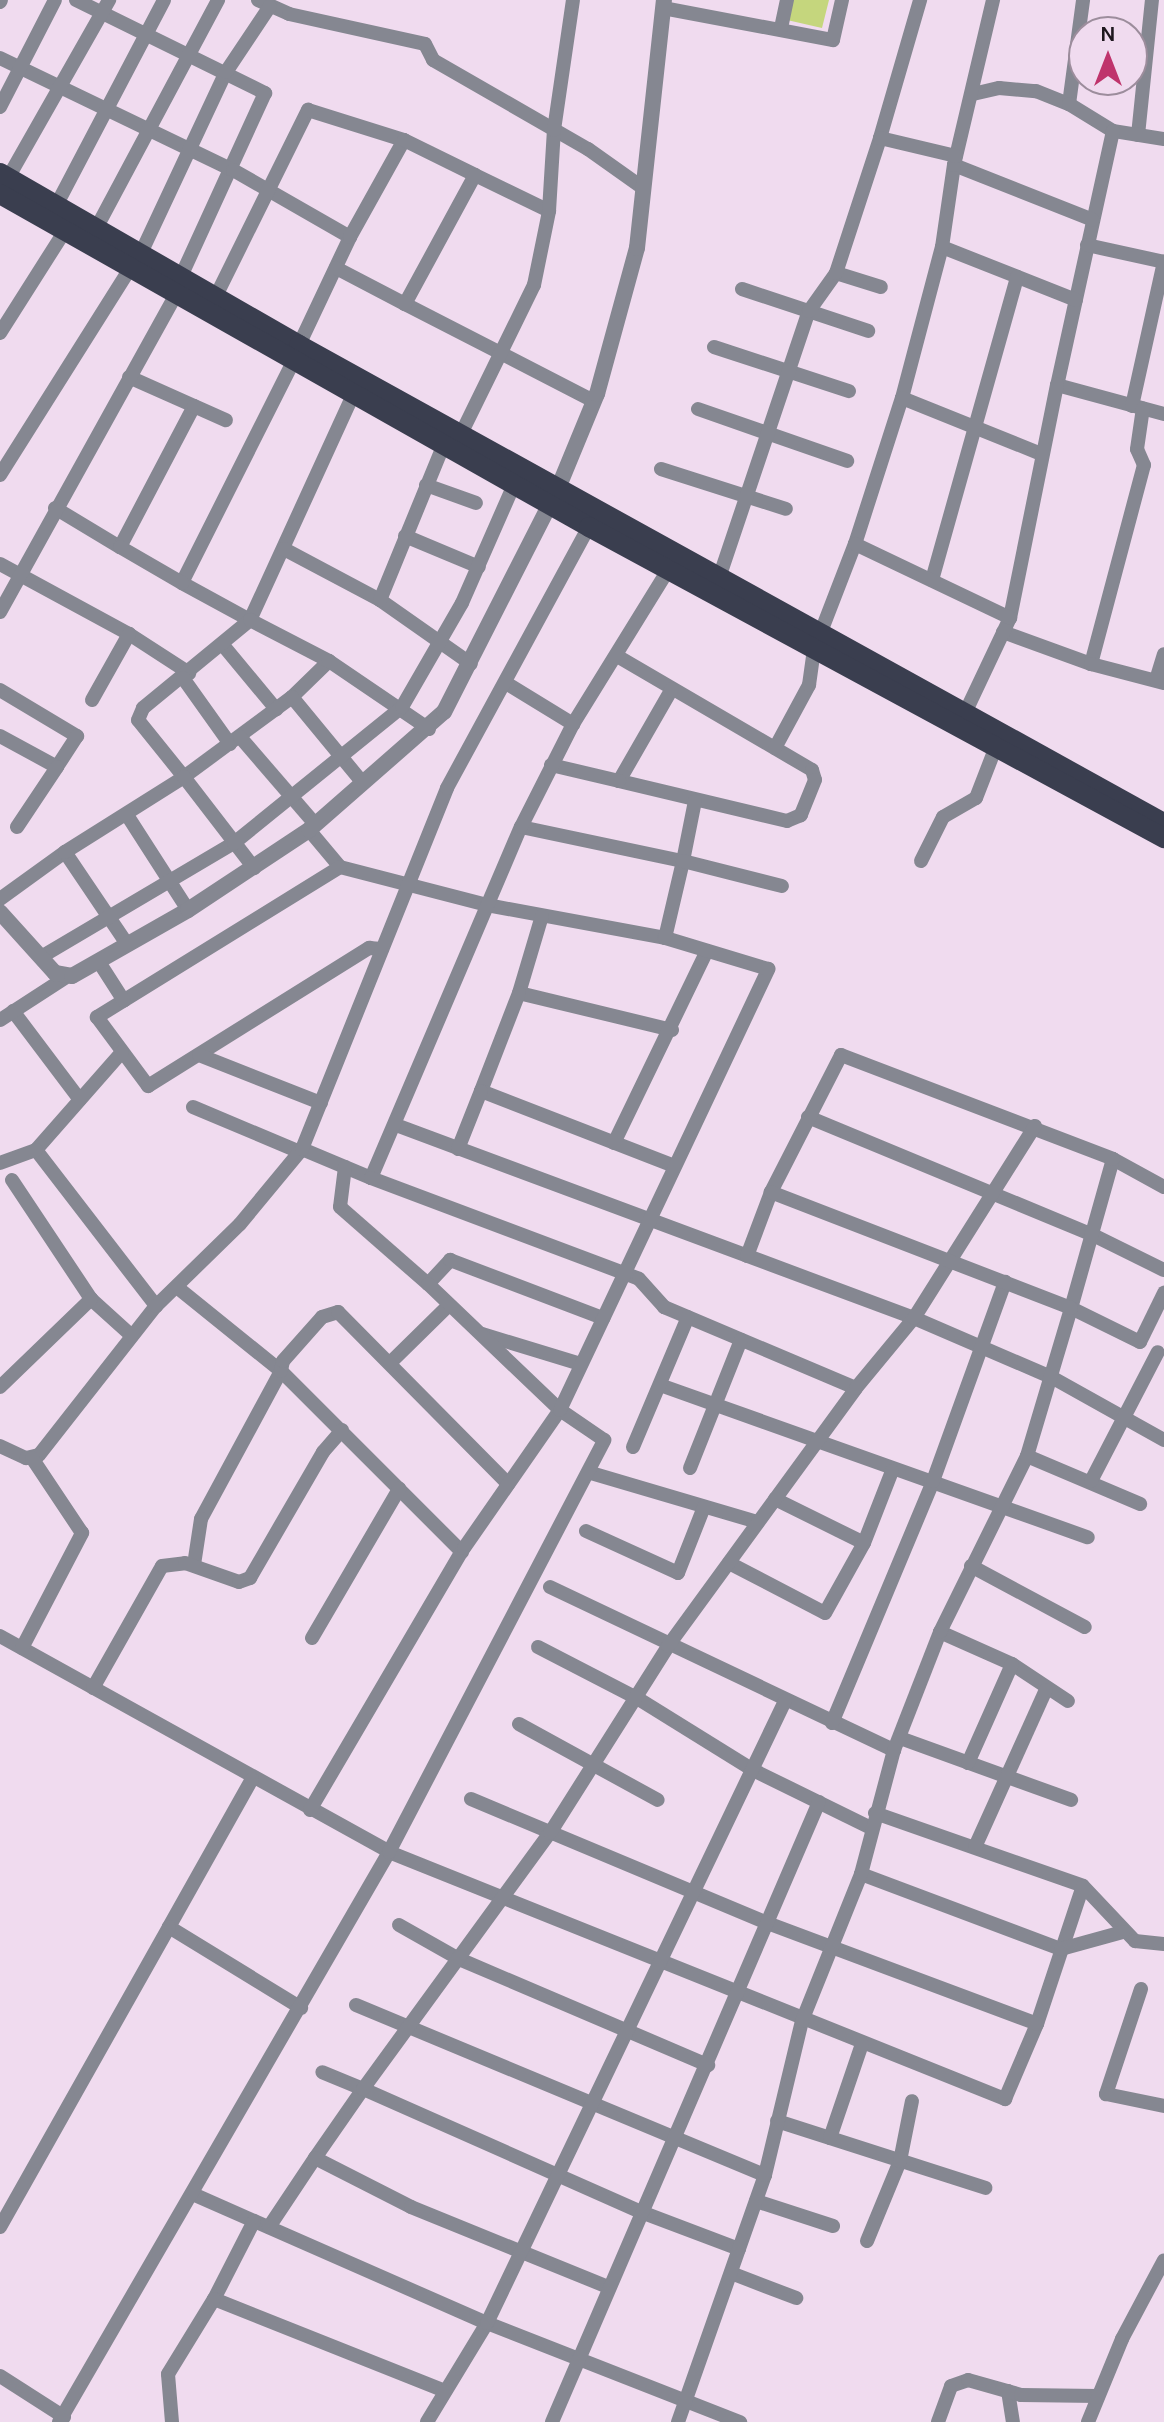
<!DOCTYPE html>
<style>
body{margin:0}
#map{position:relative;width:1164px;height:2422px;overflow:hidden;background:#f0dbef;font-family:Karla,sans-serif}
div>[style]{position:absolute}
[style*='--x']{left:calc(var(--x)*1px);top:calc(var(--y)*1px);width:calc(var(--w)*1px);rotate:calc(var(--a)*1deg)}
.green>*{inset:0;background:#c5d67d}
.minor>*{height:14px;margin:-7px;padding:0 7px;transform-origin:7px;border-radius:7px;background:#858791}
.tertiary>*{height:16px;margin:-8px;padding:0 8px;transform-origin:8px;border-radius:8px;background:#858791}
.primary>*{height:20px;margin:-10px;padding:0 10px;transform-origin:10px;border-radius:10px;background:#3a3e4f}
span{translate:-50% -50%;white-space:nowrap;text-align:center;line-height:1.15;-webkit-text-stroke:7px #f0dbef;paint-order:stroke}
.north{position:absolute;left:1068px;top:16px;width:80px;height:80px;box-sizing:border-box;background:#f0dbef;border:2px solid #9c8d9c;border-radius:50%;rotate:0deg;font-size:22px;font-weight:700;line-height:32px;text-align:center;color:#1f181f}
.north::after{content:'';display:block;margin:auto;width:28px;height:36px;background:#bf346c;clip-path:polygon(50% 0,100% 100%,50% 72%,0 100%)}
</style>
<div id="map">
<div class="green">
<i style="clip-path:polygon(792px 0,829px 0,822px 28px,787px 20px)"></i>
</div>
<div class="minor">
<i style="--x:76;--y:0;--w:211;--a:26.2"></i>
<i style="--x:265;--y:93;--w:209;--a:114.6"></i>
<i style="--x:258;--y:0;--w:34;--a:24"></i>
<i style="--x:289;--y:14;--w:139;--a:12.4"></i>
<i style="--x:425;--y:44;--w:18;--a:63"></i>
<i style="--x:433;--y:60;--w:179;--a:29.9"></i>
<i style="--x:588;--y:149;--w:64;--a:35.4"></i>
<i style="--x:0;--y:2;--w:2;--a:-63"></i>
<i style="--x:663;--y:8;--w:173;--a:10.7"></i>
<i style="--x:833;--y:40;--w:41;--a:-77.3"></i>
<i style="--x:781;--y:28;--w:29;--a:-78"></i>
<i style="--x:0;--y:58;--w:259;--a:25.7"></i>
<i style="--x:233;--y:170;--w:135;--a:29.8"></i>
<i style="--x:973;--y:94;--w:27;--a:-13"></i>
<i style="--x:999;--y:88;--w:37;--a:5"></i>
<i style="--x:1036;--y:91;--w:35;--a:22"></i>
<i style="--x:1069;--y:104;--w:105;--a:-82.3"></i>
<i style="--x:1069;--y:104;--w:52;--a:31.5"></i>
<i style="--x:0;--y:107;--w:120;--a:-62.8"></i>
<i style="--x:1138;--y:135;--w:136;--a:-84.1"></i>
<i style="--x:880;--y:138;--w:144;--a:-73.8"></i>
<i style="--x:1164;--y:139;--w:52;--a:-171.1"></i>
<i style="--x:1113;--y:131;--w:260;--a:102.4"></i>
<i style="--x:1057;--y:385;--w:111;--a:15.2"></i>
<i style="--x:954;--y:165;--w:149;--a:21.6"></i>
<i style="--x:475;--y:175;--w:82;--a:25.9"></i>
<i style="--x:8;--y:178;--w:205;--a:-60.4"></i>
<i style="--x:58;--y:202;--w:228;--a:-62.3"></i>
<i style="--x:98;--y:225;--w:255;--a:-61.9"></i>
<i style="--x:1087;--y:245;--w:79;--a:12.4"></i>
<i style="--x:942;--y:247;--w:144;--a:21.6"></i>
<i style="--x:142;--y:251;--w:198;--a:-64.9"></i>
<i style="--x:226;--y:72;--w:79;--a:-56.3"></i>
<i style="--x:836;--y:273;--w:47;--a:17.3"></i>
<i style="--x:742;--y:289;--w:133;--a:18.4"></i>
<i style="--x:216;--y:296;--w:208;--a:-63.7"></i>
<i style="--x:308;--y:110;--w:101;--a:17.4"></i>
<i style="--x:405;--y:304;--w:212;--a:27.2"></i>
<i style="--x:0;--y:333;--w:120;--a:-57.6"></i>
<i style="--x:299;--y:345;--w:119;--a:-64.7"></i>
<i style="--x:350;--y:237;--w:111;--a:-60.9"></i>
<i style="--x:404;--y:140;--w:79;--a:26.2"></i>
<i style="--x:475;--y:175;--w:147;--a:118.5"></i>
<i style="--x:405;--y:304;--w:78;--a:-152.4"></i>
<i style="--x:714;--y:347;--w:142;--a:18.1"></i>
<i style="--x:293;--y:362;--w:247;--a:116.7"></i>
<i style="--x:182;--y:583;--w:77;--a:28.6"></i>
<i style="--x:250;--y:620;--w:247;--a:-65.4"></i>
<i style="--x:129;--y:377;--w:71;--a:24"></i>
<i style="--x:902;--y:398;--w:156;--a:-75.2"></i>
<i style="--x:942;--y:247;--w:83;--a:-81.7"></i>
<i style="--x:954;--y:165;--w:170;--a:-76.7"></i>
<i style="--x:1132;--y:406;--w:148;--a:-77.5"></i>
<i style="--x:698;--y:409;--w:158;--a:19.2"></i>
<i style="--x:461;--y:434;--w:166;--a:-63.9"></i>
<i style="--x:534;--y:285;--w:76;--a:-78.5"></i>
<i style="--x:549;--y:211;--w:81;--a:-86.5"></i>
<i style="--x:554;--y:130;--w:131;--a:-81.7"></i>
<i style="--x:661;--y:469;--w:131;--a:17.7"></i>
<i style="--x:0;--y:475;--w:242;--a:-57.8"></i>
<i style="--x:426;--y:485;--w:53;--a:19.8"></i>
<i style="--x:55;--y:508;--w:76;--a:31"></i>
<i style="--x:120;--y:547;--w:159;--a:-62.3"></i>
<i style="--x:194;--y:406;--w:35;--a:24"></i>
<i style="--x:405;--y:536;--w:80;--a:22.7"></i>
<i style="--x:855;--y:544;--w:153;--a:-72.2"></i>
<i style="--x:902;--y:398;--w:150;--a:21.9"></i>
<i style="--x:120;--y:547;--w:72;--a:30.1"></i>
<i style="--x:284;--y:549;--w:109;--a:28"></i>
<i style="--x:380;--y:600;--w:111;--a:35.1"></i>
<i style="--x:0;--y:564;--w:147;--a:28.5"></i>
<i style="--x:129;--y:634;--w:72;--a:33"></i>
<i style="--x:720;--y:575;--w:279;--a:-71.4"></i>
<i style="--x:809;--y:311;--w:47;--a:-54.6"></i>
<i style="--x:836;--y:273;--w:142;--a:-71.9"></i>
<i style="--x:880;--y:138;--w:78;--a:13.3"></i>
<i style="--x:932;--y:580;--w:315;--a:-74.3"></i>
<i style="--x:380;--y:600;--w:169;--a:-67.7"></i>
<i style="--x:0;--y:612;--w:363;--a:-61"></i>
<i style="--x:1003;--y:632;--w:94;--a:20"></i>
<i style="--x:1091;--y:664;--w:206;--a:-75.1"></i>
<i style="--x:1144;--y:465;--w:17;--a:-114"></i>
<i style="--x:1137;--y:449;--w:41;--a:-81.7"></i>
<i style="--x:222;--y:644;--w:85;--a:50.3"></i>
<i style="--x:617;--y:656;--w:226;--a:30.3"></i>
<i style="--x:812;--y:770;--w:10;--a:73"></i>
<i style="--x:815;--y:780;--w:38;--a:112"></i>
<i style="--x:801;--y:815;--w:15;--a:157"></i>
<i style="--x:787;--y:821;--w:173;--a:-166.6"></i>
<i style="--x:619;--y:781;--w:106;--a:-60.1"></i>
<i style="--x:329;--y:661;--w:52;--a:135.8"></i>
<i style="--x:292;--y:697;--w:134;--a:143.5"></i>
<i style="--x:184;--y:777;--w:73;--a:-128.9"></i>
<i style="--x:138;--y:720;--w:13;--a:-67"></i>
<i style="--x:143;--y:708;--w:139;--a:-39.4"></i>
<i style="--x:250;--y:620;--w:89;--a:27.4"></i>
<i style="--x:329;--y:661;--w:121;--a:34.2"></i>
<i style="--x:1091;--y:664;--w:75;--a:14.6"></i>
<i style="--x:183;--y:678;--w:81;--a:54.5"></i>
<i style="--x:1156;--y:680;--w:27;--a:-73"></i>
<i style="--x:506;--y:683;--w:79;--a:31.5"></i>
<i style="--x:573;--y:724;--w:181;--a:-58.3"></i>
<i style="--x:0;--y:690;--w:90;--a:30.9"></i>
<i style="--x:77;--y:736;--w:37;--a:123"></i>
<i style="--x:57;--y:767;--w:65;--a:-151.5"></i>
<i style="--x:292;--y:697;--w:110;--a:50.5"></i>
<i style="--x:92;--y:700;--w:76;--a:-60.7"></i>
<i style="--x:966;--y:711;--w:103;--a:-64.7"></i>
<i style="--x:1010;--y:618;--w:238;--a:-78.6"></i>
<i style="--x:240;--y:737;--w:115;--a:49.2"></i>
<i style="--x:775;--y:748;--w:72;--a:-61.6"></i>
<i style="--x:809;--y:685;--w:35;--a:-82"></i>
<i style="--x:814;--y:650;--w:114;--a:-68.9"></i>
<i style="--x:855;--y:544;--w:172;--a:25.5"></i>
<i style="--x:551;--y:765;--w:70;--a:13.2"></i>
<i style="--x:127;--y:815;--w:113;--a:57.3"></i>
<i style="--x:17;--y:827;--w:72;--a:-56.3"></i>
<i style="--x:521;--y:827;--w:166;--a:11.9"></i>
<i style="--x:683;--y:861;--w:61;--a:-78.7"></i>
<i style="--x:309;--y:830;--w:48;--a:50"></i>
<i style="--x:340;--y:867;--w:152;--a:14.5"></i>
<i style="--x:487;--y:905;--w:181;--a:10.5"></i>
<i style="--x:921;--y:861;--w:49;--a:-63.4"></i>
<i style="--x:943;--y:817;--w:38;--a:-30"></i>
<i style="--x:976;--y:798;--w:53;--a:-68.8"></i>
<i style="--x:340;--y:867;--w:286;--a:148.3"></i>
<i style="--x:97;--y:1017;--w:86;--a:53.5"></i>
<i style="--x:148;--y:1086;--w:261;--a:-32"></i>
<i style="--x:369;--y:948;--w:13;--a:4"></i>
<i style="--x:0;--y:899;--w:80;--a:-35.9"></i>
<i style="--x:127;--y:944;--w:111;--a:-124"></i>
<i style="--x:65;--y:852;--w:141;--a:-32.2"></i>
<i style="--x:184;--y:777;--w:115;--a:52.4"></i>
<i style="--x:41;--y:957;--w:224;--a:-30.6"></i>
<i style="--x:234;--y:843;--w:216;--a:-39"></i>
<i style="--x:402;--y:707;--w:120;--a:-60"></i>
<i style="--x:462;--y:603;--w:137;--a:-66.3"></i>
<i style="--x:99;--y:962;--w:46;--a:57.3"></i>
<i style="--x:519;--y:993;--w:80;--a:-73.4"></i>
<i style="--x:13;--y:1011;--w:111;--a:53"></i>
<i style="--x:0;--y:1020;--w:77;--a:-32.9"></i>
<i style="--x:672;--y:1030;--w:157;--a:-166.4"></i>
<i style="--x:519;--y:993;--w:105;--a:111.2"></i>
<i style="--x:481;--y:1091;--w:207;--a:21.2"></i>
<i style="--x:122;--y:1052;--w:130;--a:131.3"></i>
<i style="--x:36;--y:1150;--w:197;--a:52.4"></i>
<i style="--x:199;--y:1055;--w:131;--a:21.5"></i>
<i style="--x:193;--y:1107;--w:116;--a:22.8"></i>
<i style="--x:808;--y:1117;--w:306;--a:22.5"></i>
<i style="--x:1091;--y:1234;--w:81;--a:26.3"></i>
<i style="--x:396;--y:1125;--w:553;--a:20.43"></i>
<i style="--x:914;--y:1318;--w:151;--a:23.3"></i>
<i style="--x:1053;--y:1378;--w:127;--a:29.2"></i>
<i style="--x:614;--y:1143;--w:213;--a:-64.2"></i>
<i style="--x:302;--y:1149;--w:75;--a:22.8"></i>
<i style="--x:371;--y:1178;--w:382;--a:-66.9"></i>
<i style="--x:521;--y:827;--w:115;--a:-63.2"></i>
<i style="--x:458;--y:1149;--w:62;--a:-68.4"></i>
<i style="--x:0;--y:1163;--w:38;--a:-20"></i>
<i style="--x:345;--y:1167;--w:40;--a:97.1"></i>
<i style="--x:340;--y:1207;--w:117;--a:41.2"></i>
<i style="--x:428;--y:1284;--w:33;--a:-47"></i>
<i style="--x:450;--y:1260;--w:164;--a:20.8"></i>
<i style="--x:371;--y:1178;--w:286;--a:20.6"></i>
<i style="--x:639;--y:1279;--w:38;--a:48"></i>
<i style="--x:664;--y:1307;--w:208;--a:22.9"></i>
<i style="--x:12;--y:1180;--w:143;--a:56.4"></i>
<i style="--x:91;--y:1299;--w:55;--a:42.1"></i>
<i style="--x:1164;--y:1187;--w:58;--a:-151.2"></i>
<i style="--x:1113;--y:1159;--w:155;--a:105.7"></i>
<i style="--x:1071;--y:1308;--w:77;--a:26.2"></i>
<i style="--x:1140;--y:1342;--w:55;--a:-63.9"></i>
<i style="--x:747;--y:1256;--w:68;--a:-69.4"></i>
<i style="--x:771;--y:1192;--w:154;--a:-62.9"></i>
<i style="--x:841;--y:1055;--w:291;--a:20.9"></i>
<i style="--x:178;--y:1288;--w:132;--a:38.9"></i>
<i style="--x:281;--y:1371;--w:168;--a:118.4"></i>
<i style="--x:201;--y:1519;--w:47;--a:98.7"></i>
<i style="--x:482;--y:1334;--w:103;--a:16.9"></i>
<i style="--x:391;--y:1362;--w:81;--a:-44.5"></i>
<i style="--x:660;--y:1385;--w:454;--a:19.6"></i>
<i style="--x:0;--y:1387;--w:127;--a:-44"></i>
<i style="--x:0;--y:1446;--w:29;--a:25"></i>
<i style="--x:26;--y:1458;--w:13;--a:-13"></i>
<i style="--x:39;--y:1455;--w:189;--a:-51.9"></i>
<i style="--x:156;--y:1306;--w:117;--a:-44.3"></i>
<i style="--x:240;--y:1224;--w:97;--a:-50.4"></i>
<i style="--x:302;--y:1149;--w:389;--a:-68.1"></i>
<i style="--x:447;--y:788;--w:297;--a:-61.5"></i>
<i style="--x:633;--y:1447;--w:141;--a:-67.1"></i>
<i style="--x:1027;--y:1456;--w:123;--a:23"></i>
<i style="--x:690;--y:1468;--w:138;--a:-68.3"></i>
<i style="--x:591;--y:1473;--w:174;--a:16.4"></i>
<i style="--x:1091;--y:1481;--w:145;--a:-62.6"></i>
<i style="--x:775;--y:1499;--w:99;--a:26.3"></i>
<i style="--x:586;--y:1531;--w:101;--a:24.5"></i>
<i style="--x:678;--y:1573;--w:71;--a:-68.5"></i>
<i style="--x:462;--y:1552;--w:256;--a:-135"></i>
<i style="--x:281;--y:1371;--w:10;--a:-79"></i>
<i style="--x:283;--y:1361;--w:59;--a:-48.4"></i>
<i style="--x:322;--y:1317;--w:17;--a:-17"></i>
<i style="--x:338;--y:1312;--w:242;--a:45.3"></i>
<i style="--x:729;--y:1563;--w:108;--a:27.5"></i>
<i style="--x:825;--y:1613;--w:80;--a:-60.9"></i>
<i style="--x:864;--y:1543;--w:77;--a:-68.7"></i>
<i style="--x:971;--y:1566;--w:129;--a:28.2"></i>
<i style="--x:550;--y:1587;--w:381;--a:25.4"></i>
<i style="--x:940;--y:1632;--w:79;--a:24"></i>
<i style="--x:1012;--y:1664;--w:67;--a:33.5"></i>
<i style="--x:0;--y:1636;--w:445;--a:29"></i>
<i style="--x:389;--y:1852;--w:664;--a:21.85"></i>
<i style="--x:1005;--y:2099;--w:82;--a:-66.9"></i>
<i style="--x:1037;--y:2024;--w:145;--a:-71.6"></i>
<i style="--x:312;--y:1638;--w:173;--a:-59.7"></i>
<i style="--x:538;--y:1647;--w:111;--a:27.3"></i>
<i style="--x:637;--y:1698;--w:137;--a:31.8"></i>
<i style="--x:753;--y:1770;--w:131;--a:26.2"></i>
<i style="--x:22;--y:1648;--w:130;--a:-62.4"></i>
<i style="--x:82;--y:1533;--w:90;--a:-123.7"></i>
<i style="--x:93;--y:1688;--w:140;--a:-60.5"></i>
<i style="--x:162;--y:1566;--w:23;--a:-7"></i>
<i style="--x:185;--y:1563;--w:57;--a:19.4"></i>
<i style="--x:239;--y:1582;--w:12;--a:-20"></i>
<i style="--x:250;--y:1578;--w:146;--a:-59.9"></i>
<i style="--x:323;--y:1452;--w:29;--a:-49"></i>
<i style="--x:832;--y:1723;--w:262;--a:-67.3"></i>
<i style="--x:933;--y:1481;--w:212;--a:-70.1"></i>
<i style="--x:519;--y:1724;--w:158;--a:28.7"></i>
<i style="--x:900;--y:1738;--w:182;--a:19.9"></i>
<i style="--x:968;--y:1763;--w:108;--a:-66"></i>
<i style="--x:252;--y:1779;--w:170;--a:119.3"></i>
<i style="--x:169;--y:1927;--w:155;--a:31.5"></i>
<i style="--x:471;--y:1799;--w:324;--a:22.7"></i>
<i style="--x:770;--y:1924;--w:285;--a:20.5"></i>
<i style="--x:310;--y:1810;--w:304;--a:-59.6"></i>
<i style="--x:464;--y:1548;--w:168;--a:-55.2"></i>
<i style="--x:560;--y:1410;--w:182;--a:-136.3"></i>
<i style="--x:875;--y:1813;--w:220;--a:19.3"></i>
<i style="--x:1083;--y:1886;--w:76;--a:46.6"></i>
<i style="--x:1135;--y:1941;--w:29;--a:6"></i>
<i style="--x:975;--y:1847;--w:172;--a:-65.7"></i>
<i style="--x:861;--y:1874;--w:214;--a:20.6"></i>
<i style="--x:1061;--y:1949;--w:64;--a:-15.3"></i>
<i style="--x:399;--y:1925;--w:69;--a:29.5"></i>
<i style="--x:459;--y:1959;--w:271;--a:23.1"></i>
<i style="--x:1141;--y:1989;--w:111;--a:108.4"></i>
<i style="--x:1106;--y:2094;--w:59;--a:11.7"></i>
<i style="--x:356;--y:2005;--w:443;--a:22.6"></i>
<i style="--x:777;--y:2121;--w:219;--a:17.8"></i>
<i style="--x:830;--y:2138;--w:99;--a:-71.2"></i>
<i style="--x:315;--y:2158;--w:84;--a:-55.2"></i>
<i style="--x:363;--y:2089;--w:44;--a:-157.5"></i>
<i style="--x:195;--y:2195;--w:319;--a:23.7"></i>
<i style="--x:487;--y:2323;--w:272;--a:21.4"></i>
<i style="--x:756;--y:2201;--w:81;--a:18"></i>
<i style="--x:254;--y:2221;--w:88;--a:117.1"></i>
<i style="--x:214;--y:2299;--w:246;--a:21.7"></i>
<i style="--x:0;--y:2227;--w:344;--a:-60.6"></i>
<i style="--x:269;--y:2227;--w:83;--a:-56.3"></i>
<i style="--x:315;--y:2158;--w:108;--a:27"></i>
<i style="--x:411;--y:2207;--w:210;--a:22.1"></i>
<i style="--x:867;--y:2241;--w:87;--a:-67.6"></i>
<i style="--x:900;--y:2161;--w:61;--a:-78.7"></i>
<i style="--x:739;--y:2249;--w:105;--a:-159.3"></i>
<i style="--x:641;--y:2212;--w:304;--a:-156.1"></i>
<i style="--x:363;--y:2089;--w:317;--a:-53.9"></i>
<i style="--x:550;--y:1833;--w:221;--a:-57.7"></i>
<i style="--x:668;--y:1646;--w:319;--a:-53.9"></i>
<i style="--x:856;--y:1388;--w:91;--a:-50.4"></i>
<i style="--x:914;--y:1318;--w:227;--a:-57.8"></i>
<i style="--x:731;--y:2273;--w:70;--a:21"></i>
<i style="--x:0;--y:2376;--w:76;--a:32.6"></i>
<i style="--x:1008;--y:2391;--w:31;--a:81"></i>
<i style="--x:59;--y:2422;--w:659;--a:-59.93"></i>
<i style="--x:389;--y:1852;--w:465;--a:-62.4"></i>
<i style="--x:604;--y:1440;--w:53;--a:-145.7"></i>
<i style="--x:560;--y:1410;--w:488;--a:-64.7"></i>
<i style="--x:768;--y:969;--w:108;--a:-163.2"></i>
<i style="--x:665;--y:938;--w:79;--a:-76.8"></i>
<i style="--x:683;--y:861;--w:102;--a:14.2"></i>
<i style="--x:172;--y:2422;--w:48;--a:-94.8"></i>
<i style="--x:168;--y:2374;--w:88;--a:-58.5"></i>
<i style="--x:427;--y:2422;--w:116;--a:-58.8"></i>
<i style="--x:487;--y:2323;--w:690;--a:-64.4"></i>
<i style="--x:552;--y:2422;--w:675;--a:-66.7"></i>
<i style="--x:678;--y:2422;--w:262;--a:-70.6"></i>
<i style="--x:765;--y:2175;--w:158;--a:-76.5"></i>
<i style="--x:802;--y:2021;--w:158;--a:-68.1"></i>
<i style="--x:861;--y:1874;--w:128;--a:-75.1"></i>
<i style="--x:894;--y:1750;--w:127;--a:-68.7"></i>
<i style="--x:940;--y:1632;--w:196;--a:-63.7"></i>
<i style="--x:1027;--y:1456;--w:154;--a:-73.4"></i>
<i style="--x:1071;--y:1308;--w:322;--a:-158.9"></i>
<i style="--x:938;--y:2422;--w:38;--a:-70"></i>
<i style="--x:951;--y:2386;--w:18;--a:-19"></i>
<i style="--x:968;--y:2380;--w:55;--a:15.8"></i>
<i style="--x:1021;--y:2395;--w:77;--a:0.7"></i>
<i style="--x:1088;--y:2422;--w:90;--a:-67.7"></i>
<i style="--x:1122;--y:2339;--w:89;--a:-62"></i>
</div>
<div class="tertiary">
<i style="--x:0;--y:912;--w:82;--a:48"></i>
<i style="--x:55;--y:973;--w:17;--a:10"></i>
<i style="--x:72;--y:976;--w:133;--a:-29.6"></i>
<i style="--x:188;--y:910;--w:145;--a:-33.5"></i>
<i style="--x:309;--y:830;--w:179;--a:-41.2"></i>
<i style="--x:444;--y:712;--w:254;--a:-63"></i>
<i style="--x:559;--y:486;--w:100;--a:-67.6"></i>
<i style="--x:597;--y:394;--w:151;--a:-74.7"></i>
<i style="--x:637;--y:248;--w:249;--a:-83.8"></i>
</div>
<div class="primary">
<i style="--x:0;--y:173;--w:345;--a:29.9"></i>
<i style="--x:299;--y:345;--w:988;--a:28.93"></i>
<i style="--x:0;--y:194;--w:677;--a:29.48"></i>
<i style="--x:589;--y:527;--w:654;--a:28.41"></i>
</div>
<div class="north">N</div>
</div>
